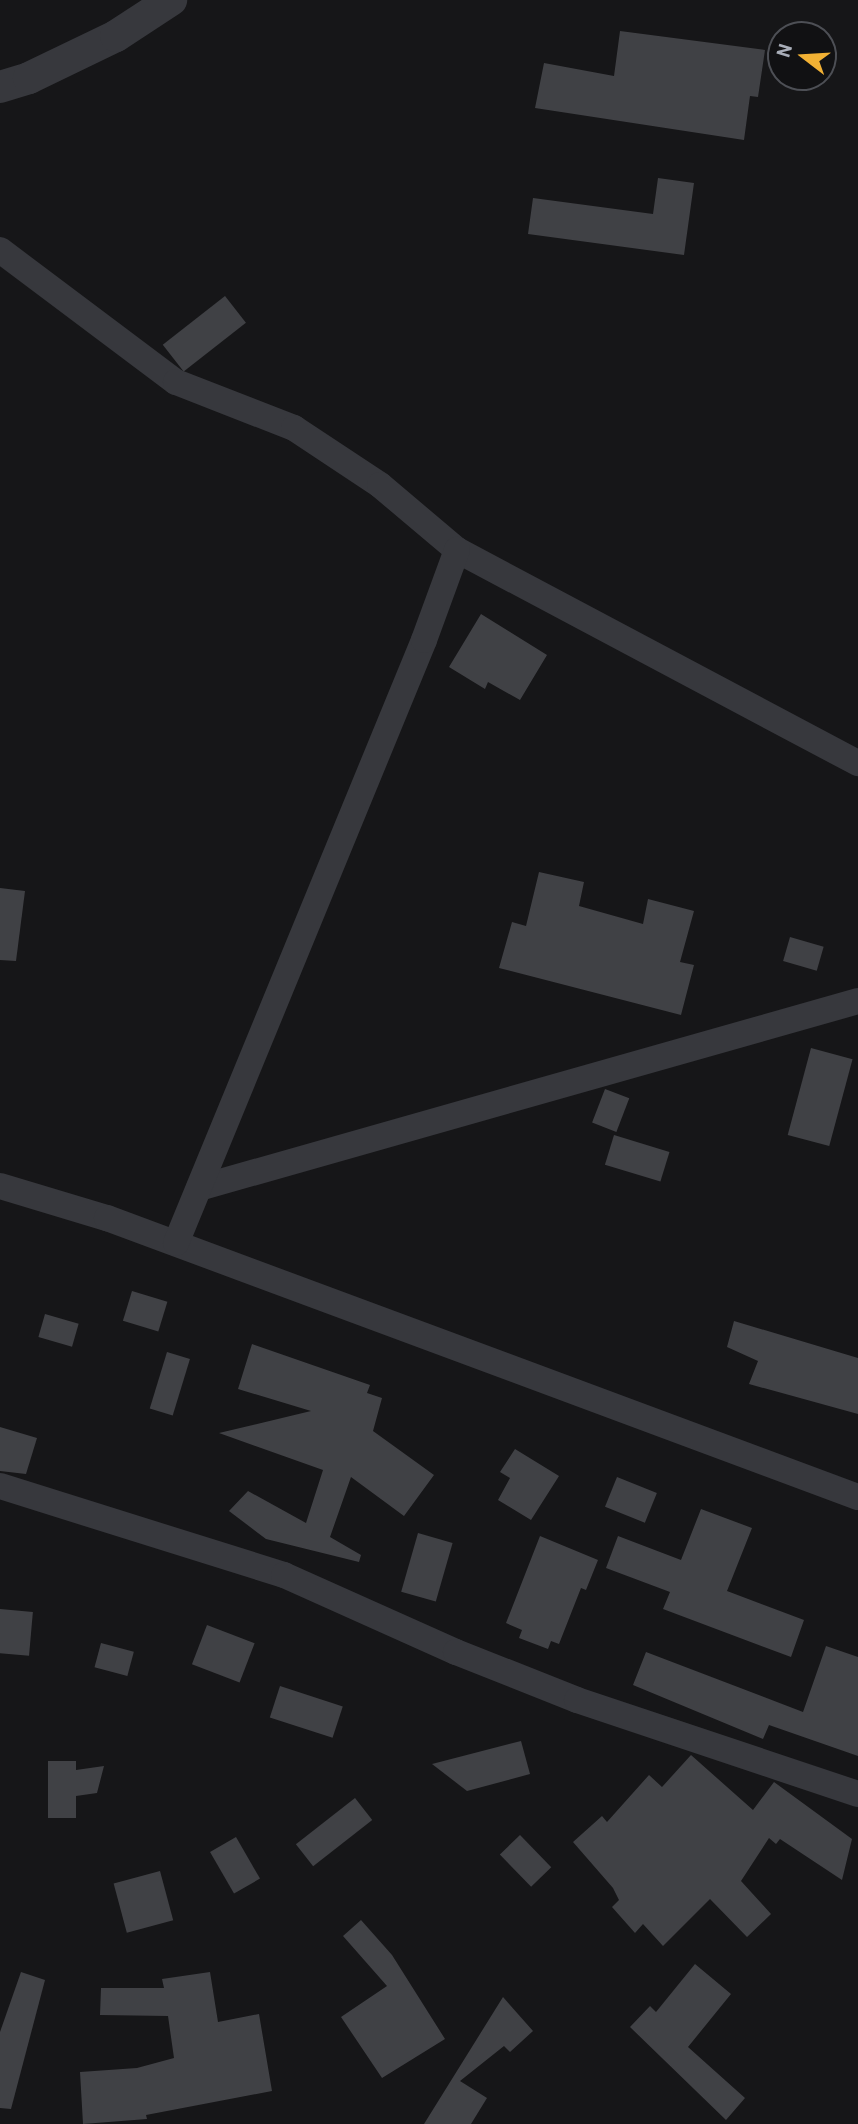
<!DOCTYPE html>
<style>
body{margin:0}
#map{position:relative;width:858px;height:2124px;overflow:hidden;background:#161618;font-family:Barlow,sans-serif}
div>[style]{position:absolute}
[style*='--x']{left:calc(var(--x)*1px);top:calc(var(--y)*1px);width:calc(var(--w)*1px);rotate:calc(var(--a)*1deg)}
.building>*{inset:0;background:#404145;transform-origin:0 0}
.minor>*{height:26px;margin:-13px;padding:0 13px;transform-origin:13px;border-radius:13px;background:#37383d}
.tertiary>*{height:32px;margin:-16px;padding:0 16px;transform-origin:16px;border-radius:16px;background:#37383d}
span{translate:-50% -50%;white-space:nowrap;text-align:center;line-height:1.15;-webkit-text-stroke:5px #111113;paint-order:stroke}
.north{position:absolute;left:767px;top:21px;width:70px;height:70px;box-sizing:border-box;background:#111113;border:2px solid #4d4f55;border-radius:50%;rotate:287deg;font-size:19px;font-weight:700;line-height:28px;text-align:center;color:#a8adb8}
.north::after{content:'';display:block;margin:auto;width:24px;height:32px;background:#f2b134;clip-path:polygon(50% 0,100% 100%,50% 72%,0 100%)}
</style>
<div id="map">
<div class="building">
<i style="clip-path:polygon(620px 31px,765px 50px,758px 97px,750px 96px,744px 140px,535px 108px,544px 63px,614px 76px)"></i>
<i style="clip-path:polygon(658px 178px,694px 183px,684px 255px,528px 234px,533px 198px,653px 214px)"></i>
<i style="left:225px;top:296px;width:34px;height:79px;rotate:52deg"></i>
<i style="clip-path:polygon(481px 614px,547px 655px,520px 700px,488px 682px,485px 689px,449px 667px)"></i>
<i style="clip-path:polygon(539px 872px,584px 882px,579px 906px,643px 924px,648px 899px,694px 911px,680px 962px,694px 965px,681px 1015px,499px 968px,512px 922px,526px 926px)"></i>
<i style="clip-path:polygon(0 888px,25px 891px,16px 961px,0 960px)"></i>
<i style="left:790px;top:937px;width:35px;height:25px;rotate:16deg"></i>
<i style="left:811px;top:1048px;width:43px;height:90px;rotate:15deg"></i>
<i style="left:605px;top:1089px;width:26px;height:36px;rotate:21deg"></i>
<i style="left:614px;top:1135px;width:58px;height:31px;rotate:17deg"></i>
<i style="left:132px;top:1291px;width:37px;height:31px;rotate:17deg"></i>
<i style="left:45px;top:1314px;width:35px;height:24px;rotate:16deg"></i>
<i style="clip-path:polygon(734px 1321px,858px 1358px,858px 1414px,749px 1384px,758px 1361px,727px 1347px)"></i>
<i style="clip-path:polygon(252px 1344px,370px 1385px,367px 1393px,382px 1398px,373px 1431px,434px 1475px,404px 1516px,351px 1477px,330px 1537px,361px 1555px,359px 1562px,266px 1539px,229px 1511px,248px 1491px,306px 1523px,323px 1470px,219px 1433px,311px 1411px,238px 1389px)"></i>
<i style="left:167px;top:1352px;width:24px;height:59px;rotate:17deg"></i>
<i style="clip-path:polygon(0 1427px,37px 1438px,26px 1474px,0 1471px)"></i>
<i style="clip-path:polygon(515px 1449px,559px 1476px,531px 1520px,498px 1500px,510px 1478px,500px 1472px)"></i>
<i style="left:617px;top:1477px;width:43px;height:32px;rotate:22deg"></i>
<i style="clip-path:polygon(701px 1509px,752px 1528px,727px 1591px,804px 1620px,791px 1657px,663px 1609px,670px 1592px,606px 1568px,618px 1536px,681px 1560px)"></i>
<i style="left:418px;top:1533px;width:36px;height:61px;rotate:16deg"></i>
<i style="clip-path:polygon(540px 1536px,598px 1560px,586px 1590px,581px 1588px,559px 1644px,551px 1641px,548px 1649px,519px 1638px,522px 1630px,506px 1623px)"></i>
<i style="left:0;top:1609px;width:33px;height:44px;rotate:5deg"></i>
<i style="left:207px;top:1625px;width:51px;height:42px;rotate:21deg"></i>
<i style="left:101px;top:1643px;width:34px;height:25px;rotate:15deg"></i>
<i style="clip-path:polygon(826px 1646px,858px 1657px,858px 1756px,769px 1725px,763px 1739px,633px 1685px,646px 1652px,803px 1712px)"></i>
<i style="left:280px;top:1686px;width:66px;height:33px;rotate:18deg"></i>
<i style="clip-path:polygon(521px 1741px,530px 1774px,467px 1791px,432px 1764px)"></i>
<i style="clip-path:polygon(691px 1755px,753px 1810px,774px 1782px,852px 1839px,842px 1880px,780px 1839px,776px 1844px,769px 1838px,741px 1881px,771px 1914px,747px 1937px,710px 1899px,663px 1946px,643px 1924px,635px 1933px,612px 1907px,619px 1900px,613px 1888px,573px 1842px,602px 1816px,607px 1822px,649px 1775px,662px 1787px)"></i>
<i style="clip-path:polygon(48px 1761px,76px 1761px,76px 1770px,104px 1766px,97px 1793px,76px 1796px,76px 1818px,48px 1818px)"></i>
<i style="left:355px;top:1798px;width:28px;height:75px;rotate:52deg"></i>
<i style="left:520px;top:1835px;width:45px;height:28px;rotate:46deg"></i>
<i style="left:236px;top:1837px;width:48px;height:30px;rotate:60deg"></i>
<i style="left:160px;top:1871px;width:51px;height:48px;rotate:75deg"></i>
<i style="clip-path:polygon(361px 1920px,392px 1955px,445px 2039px,382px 2078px,341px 2017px,387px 1986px,343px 1936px)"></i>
<i style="clip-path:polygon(695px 1964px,731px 1994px,688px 2047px,745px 2098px,726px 2120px,630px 2027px,650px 2006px,656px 2012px)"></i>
<i style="clip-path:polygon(21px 1972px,45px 1980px,11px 2109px,0 2108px,0 2032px)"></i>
<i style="clip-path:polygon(210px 1972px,218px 2022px,259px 2014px,272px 2091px,146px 2115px,147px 2119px,83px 2124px,80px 2072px,137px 2068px,174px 2058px,168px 2016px,100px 2015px,101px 1988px,164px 1988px,162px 1979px)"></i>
<i style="clip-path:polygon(503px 1997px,533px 2031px,510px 2052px,504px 2046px,460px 2081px,487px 2098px,471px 2124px,424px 2124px)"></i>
</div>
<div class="minor">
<i style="--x:0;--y:250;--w:220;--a:36.9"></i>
<i style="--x:176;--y:382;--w:127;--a:21.3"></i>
<i style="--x:294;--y:428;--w:103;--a:33.5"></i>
<i style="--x:380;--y:485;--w:101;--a:40.2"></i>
<i style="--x:457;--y:550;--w:454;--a:28"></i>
<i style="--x:0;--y:1186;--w:112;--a:16.7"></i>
<i style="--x:107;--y:1218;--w:801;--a:20.38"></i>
<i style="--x:199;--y:1188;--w:685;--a:-15.84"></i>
<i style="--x:176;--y:1243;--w:652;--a:-67.64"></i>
<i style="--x:424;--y:640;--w:96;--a:-69.9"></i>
<i style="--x:0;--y:1486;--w:298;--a:17.4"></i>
<i style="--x:284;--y:1575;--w:188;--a:24.1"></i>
<i style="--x:456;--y:1652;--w:130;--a:21.6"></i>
<i style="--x:577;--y:1700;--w:296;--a:18.5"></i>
</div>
<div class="tertiary">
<i style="--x:0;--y:87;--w:30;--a:-17"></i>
<i style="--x:29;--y:78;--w:97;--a:-25.8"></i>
<i style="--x:116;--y:36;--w:66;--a:-33.2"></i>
</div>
<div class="north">N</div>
</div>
